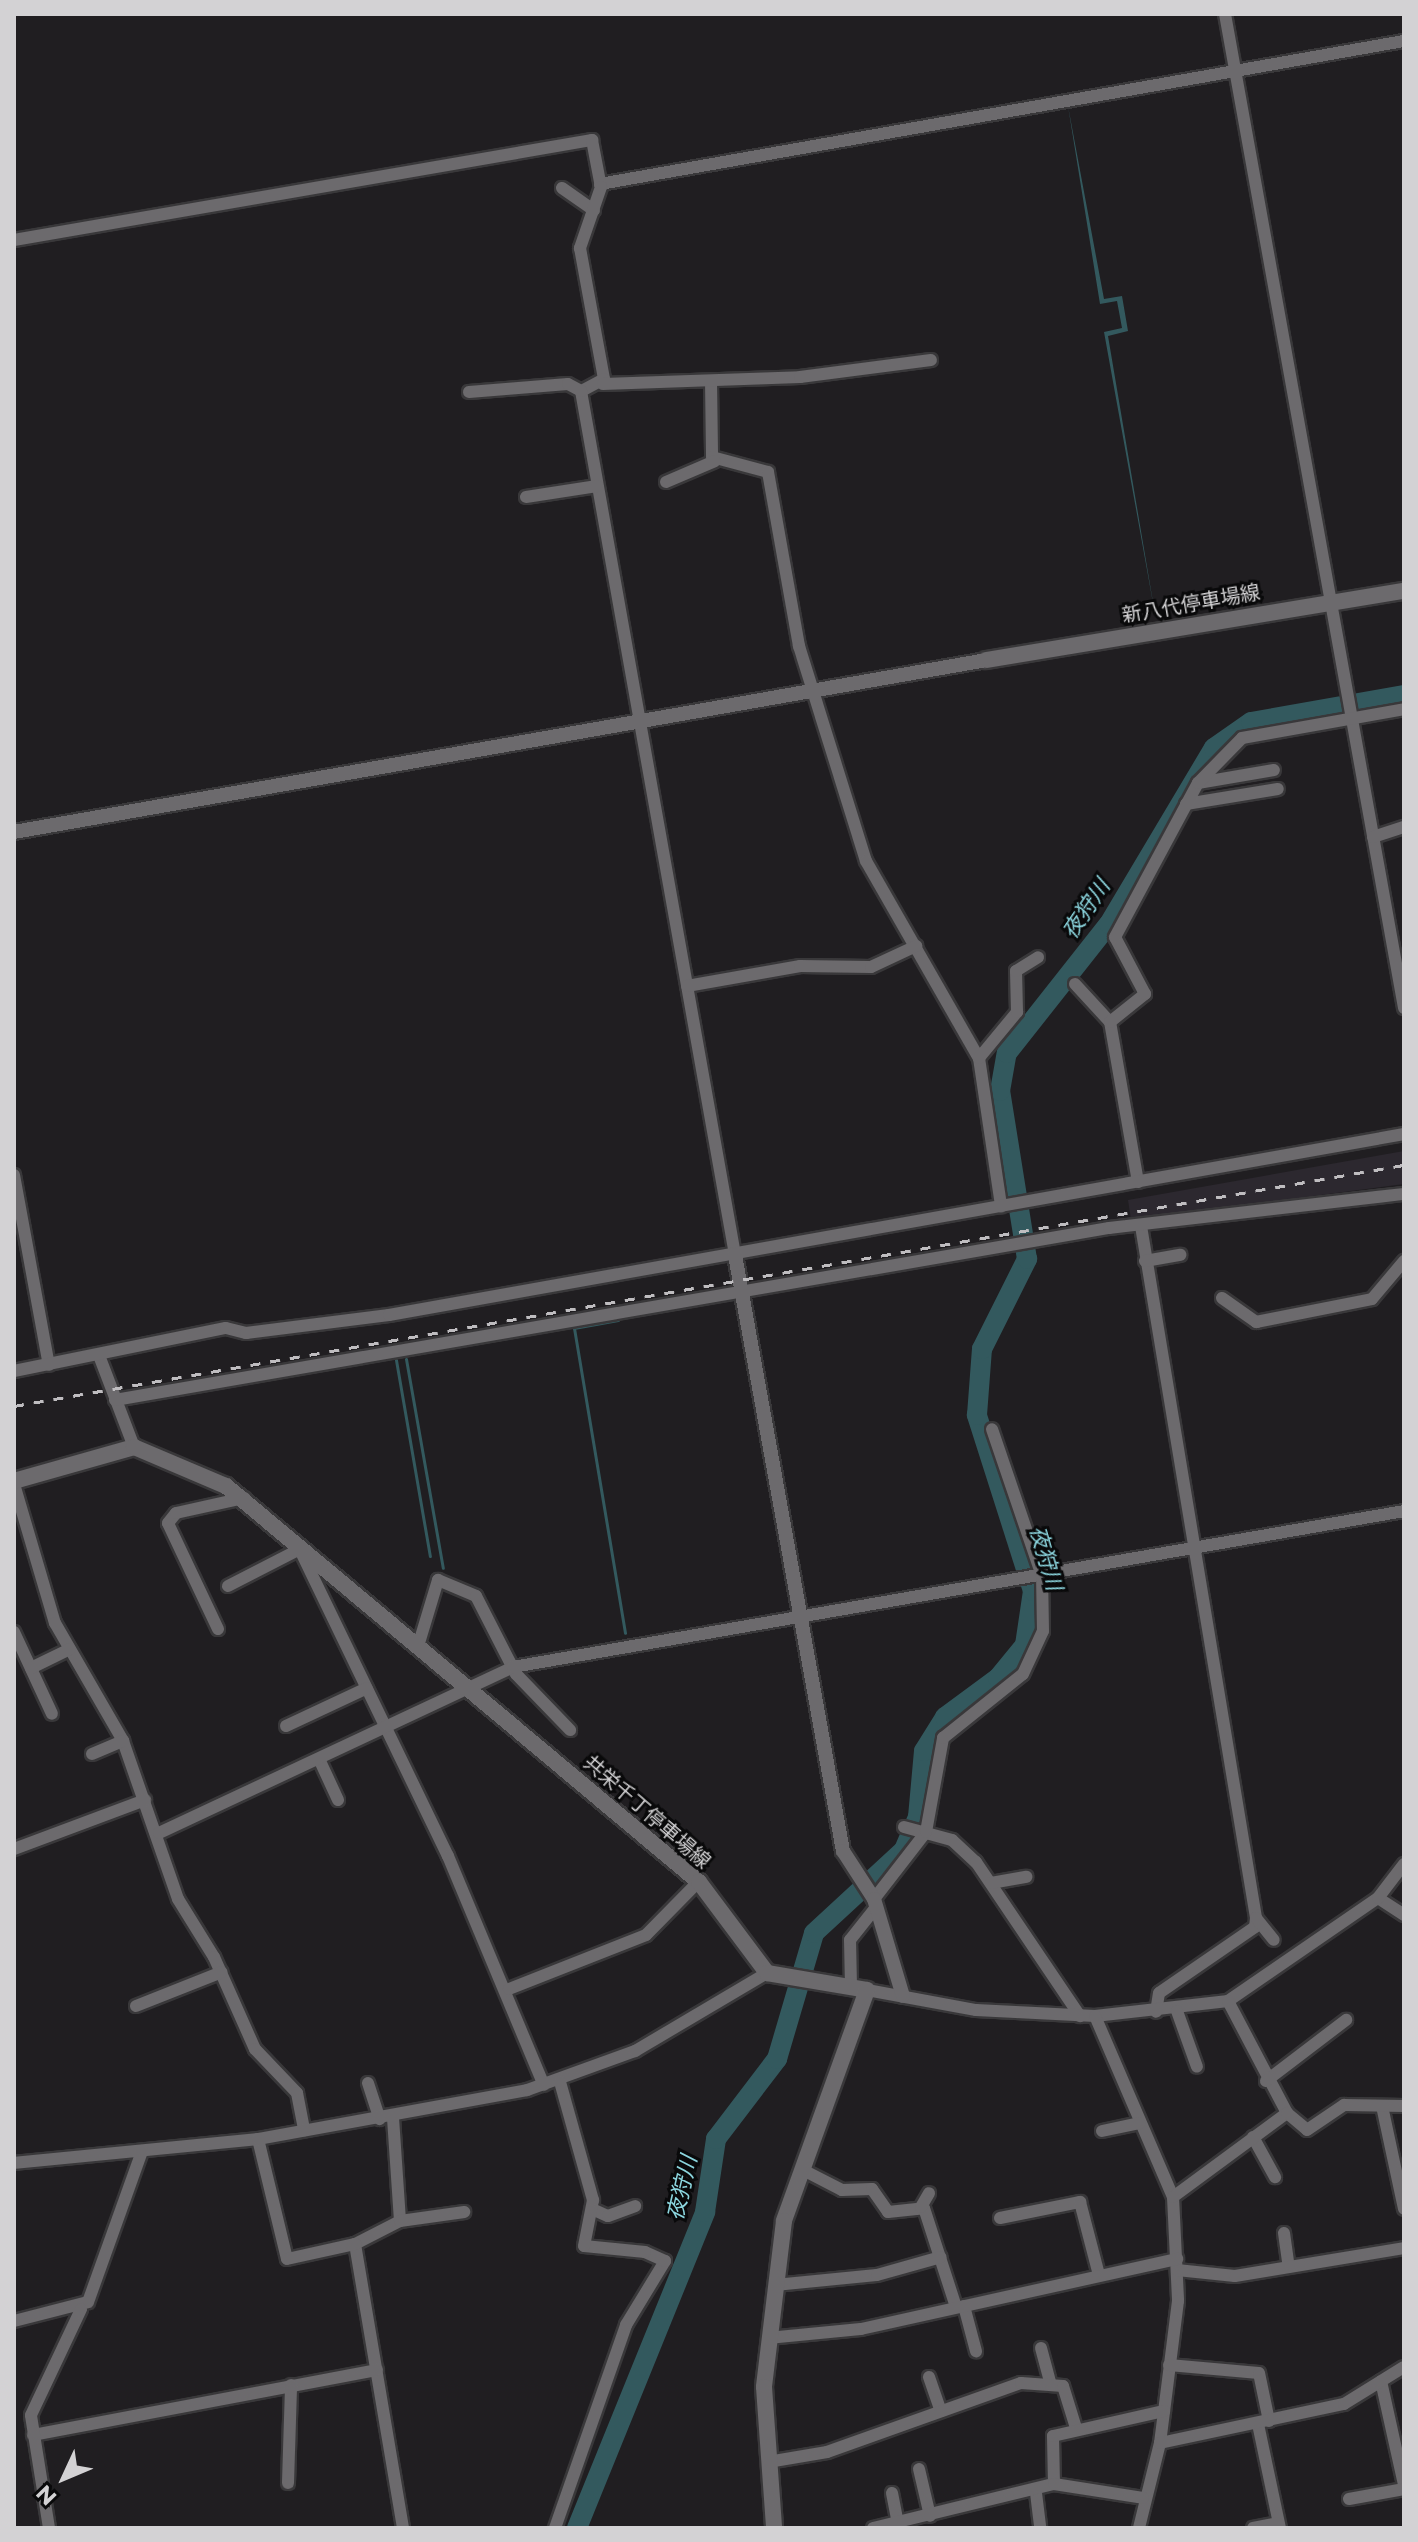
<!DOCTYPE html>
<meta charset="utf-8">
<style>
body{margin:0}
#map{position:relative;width:1418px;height:2542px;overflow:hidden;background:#201e21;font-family:Montserrat,"Noto Sans JP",sans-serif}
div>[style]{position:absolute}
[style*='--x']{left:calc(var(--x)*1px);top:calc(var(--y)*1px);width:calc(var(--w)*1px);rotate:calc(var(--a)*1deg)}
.built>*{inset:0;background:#2c282f}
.water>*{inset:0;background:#33595e}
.stream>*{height:3px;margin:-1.5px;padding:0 1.5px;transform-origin:1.5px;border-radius:1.5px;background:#33595e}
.river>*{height:20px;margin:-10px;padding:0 10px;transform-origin:10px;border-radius:10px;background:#33595e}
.roads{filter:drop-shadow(2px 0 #39383a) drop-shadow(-2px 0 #39383a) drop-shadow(0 2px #39383a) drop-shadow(0 -2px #39383a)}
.minor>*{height:12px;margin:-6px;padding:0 6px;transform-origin:6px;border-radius:6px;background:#6c6a6d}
.tertiary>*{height:14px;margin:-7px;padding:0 7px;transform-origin:7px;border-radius:7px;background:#6c6a6d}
.secondary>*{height:16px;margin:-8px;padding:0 8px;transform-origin:8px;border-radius:8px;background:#6c6a6d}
.rail>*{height:3px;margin-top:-1.5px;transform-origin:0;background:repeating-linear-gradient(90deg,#bfbdc0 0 10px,transparent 0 20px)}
span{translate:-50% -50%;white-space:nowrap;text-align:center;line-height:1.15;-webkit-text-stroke:6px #09090a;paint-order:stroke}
.street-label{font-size:20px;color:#d3d2d4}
.water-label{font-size:22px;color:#8cd6df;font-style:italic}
.frame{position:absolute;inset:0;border:16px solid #d3d2d4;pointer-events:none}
.north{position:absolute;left:24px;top:2438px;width:80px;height:80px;-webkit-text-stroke:6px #09090a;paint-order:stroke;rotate:226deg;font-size:22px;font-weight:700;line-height:32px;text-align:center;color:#d3d2d4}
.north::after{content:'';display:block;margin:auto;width:28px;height:36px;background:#d3d2d4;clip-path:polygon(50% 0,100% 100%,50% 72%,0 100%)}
</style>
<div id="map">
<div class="built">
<i style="clip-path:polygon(1404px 1151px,1404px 1184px,1131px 1220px,1128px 1200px)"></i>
</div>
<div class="water">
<i style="clip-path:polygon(1068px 106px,1104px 299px,1122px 296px,1128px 331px,1108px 336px,1155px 614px,1104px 332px,1122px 328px,1117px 301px,1100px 304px)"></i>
</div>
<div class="stream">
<i style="--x:618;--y:1320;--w:45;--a:169.7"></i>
<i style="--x:574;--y:1328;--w:309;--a:80.5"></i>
<i style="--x:406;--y:1359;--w:212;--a:80"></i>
<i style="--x:396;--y:1360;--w:199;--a:80.2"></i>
</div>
<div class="river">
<i style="--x:577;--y:2528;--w:341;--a:-67.9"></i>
<i style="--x:705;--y:2212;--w:74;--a:-81.4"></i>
<i style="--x:716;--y:2139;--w:101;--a:-52.7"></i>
<i style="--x:777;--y:2059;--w:131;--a:-73.6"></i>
<i style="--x:814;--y:1933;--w:122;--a:-42.7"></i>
<i style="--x:904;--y:1850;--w:36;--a:-67"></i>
<i style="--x:918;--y:1817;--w:66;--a:-84.8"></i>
<i style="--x:924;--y:1751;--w:40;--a:-58"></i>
<i style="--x:945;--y:1717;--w:66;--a:-36.3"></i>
<i style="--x:998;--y:1678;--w:43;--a:-50.7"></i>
<i style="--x:1025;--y:1645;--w:55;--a:-81.6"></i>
<i style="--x:1033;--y:1591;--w:185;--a:-107.7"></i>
<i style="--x:977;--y:1415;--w:66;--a:-85.7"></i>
<i style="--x:982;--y:1349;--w:101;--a:-63.4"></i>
<i style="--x:1027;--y:1259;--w:170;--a:-99.1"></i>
<i style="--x:1000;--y:1091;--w:39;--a:-80"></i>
<i style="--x:1007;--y:1053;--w:164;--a:-51.7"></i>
<i style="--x:1109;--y:924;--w:205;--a:-59.2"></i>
<i style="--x:1214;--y:748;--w:45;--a:-35.1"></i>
<i style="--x:1251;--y:722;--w:155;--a:-10"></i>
</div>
<div class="roads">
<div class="minor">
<i style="--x:1225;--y:14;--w:1010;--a:79.79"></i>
<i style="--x:600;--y:184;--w:817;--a:-10.09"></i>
<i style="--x:562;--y:188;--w:39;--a:35"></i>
<i style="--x:14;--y:240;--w:587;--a:-9.82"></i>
<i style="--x:592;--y:140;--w:48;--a:79.2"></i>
<i style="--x:601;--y:187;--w:65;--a:109"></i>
<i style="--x:580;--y:248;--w:133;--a:79.6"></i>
<i style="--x:604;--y:379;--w:26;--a:152"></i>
<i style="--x:581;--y:391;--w:878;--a:79.89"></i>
<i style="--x:711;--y:381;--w:76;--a:89.2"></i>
<i style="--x:712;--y:457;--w:58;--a:15"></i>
<i style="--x:768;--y:472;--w:177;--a:79.9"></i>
<i style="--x:799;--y:646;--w:225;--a:72.7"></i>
<i style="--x:866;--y:861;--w:227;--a:60.2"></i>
<i style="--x:979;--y:1058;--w:150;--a:81.5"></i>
<i style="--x:603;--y:384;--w:197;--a:-2"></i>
<i style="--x:800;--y:377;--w:132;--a:-7.4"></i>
<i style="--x:469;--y:392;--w:99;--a:-4.6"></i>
<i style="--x:568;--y:384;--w:15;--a:28"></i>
<i style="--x:666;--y:482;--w:53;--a:-23.2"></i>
<i style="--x:526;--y:497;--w:72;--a:-8.8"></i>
<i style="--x:1198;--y:783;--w:77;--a:-9.7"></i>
<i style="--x:1186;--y:804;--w:93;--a:-9.3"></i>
<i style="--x:1373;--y:837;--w:33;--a:-18"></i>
<i style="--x:1075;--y:984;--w:52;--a:47.4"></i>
<i style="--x:687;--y:986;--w:115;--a:-10"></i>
<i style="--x:800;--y:966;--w:71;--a:0.8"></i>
<i style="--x:871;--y:967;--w:50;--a:-25"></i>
<i style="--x:979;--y:1058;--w:60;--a:-50.4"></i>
<i style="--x:1017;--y:1012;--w:41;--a:-91.4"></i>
<i style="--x:1016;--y:971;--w:26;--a:-32"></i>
<i style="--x:14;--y:1175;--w:193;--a:79.6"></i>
<i style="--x:1138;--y:1182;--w:162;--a:-99.9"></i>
<i style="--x:1110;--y:1022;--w:45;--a:-38.7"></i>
<i style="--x:1145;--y:994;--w:64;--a:-117.8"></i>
<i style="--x:1115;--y:937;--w:175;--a:-61.7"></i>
<i style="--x:1198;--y:783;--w:63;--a:-45.6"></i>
<i style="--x:1242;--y:738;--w:165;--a:-10.1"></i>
<i style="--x:1141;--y:1226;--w:701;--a:80.56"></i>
<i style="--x:1256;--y:1918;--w:9;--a:96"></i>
<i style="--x:1255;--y:1927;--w:116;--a:145.5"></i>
<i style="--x:1159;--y:1993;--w:19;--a:99"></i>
<i style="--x:1145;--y:1261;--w:36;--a:-10"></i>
<i style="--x:1222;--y:1298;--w:42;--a:35.2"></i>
<i style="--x:1256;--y:1322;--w:118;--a:-11.2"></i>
<i style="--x:1372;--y:1299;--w:50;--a:-49.9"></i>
<i style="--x:100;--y:1358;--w:95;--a:69.1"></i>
<i style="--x:14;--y:1371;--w:216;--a:-11.5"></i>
<i style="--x:226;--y:1328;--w:21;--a:14"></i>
<i style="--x:246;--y:1333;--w:144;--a:-7.2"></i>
<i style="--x:389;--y:1315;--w:1031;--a:-10.11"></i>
<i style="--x:115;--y:1400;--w:1009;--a:-9.82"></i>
<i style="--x:1109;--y:1228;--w:297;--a:-6.6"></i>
<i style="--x:14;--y:1484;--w:145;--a:73.6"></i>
<i style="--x:55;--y:1623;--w:136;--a:60"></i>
<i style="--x:123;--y:1741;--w:167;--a:70.8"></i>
<i style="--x:178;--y:1899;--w:68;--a:58.2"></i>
<i style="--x:214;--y:1957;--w:101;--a:66"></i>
<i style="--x:255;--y:2049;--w:61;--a:46.3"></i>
<i style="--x:297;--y:2093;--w:38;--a:79"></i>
<i style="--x:300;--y:1550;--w:340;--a:64.2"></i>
<i style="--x:448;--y:1856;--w:248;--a:67.3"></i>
<i style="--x:228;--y:1586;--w:81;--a:-27.2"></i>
<i style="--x:218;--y:1629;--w:117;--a:-115.3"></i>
<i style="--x:168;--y:1523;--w:13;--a:-51"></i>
<i style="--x:176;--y:1513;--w:70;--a:-12.4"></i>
<i style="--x:14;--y:1632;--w:90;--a:65.1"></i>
<i style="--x:419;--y:1643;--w:66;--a:-73.2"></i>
<i style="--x:438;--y:1580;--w:41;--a:22.8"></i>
<i style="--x:476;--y:1596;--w:88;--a:62.9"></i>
<i style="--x:516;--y:1674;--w:78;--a:46"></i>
<i style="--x:31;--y:1668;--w:43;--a:-26"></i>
<i style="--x:286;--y:1726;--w:89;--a:-25.1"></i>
<i style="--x:92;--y:1754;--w:34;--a:-23"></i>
<i style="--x:320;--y:1761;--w:43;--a:65.2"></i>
<i style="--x:904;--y:1827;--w:50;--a:15.2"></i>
<i style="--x:952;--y:1840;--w:33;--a:43"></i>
<i style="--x:976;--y:1862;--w:186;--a:56"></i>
<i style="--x:159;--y:1833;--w:391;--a:-25.1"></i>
<i style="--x:513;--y:1667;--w:905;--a:-9.93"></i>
<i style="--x:14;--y:1849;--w:140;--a:-20.5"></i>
<i style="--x:991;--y:1883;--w:36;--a:-10"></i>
<i style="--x:1378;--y:1898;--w:31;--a:33"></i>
<i style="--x:874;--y:1899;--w:85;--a:-52.2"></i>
<i style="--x:926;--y:1832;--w:96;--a:-79.7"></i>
<i style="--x:943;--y:1738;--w:102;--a:-38.7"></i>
<i style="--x:1023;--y:1674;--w:47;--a:-65.1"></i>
<i style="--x:1043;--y:1631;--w:55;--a:-91"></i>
<i style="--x:1042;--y:1576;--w:155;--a:-108.8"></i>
<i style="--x:1256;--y:1918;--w:28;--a:51"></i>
<i style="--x:851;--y:1987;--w:47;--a:-91.2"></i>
<i style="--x:850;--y:1940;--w:43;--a:-51.5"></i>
<i style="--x:509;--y:1989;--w:147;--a:-21.5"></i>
<i style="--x:646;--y:1935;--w:74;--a:-45.5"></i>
<i style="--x:867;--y:1990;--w:111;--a:10.4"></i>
<i style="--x:976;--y:2010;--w:119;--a:2.9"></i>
<i style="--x:1095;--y:2016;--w:134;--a:-6.4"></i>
<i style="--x:1228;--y:2001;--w:182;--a:-34.5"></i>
<i style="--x:1378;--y:1898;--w:43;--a:-52.6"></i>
<i style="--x:1228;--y:2001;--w:127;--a:62.2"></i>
<i style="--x:136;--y:2006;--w:92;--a:-21.6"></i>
<i style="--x:1177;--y:2011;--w:59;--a:70.3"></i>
<i style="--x:1095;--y:2016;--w:197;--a:66.7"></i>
<i style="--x:1173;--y:2197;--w:104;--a:87.2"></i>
<i style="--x:1178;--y:2301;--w:143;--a:97.2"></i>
<i style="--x:1160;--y:2443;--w:88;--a:103.9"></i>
<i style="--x:1266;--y:2081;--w:101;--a:-37.3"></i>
<i style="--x:368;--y:2083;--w:38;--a:72"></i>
<i style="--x:1382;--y:2106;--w:105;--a:77.9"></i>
<i style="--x:393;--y:2118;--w:103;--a:86.1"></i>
<i style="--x:400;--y:2221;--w:51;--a:152.9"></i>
<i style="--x:355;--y:2244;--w:288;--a:80.4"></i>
<i style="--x:1102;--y:2131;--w:38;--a:-12"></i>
<i style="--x:1253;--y:2137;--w:46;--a:61.2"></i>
<i style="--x:258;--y:2139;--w:123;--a:76.4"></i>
<i style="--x:287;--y:2259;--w:70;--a:-12.4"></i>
<i style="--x:14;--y:2163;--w:245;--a:-5.6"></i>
<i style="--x:258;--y:2139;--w:273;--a:-10.3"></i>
<i style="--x:527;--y:2090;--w:115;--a:-19.9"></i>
<i style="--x:635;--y:2051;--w:153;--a:-30.6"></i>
<i style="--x:803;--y:2170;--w:44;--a:27.1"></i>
<i style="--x:842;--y:2190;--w:30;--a:-2"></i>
<i style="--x:872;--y:2189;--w:28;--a:55"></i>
<i style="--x:888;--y:2212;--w:36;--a:-6"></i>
<i style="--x:924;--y:2208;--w:104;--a:72.1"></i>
<i style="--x:1173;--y:2197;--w:142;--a:-36.4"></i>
<i style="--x:1287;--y:2113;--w:26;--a:40"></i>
<i style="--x:1307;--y:2130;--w:45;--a:-34"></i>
<i style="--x:1344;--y:2105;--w:60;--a:1"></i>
<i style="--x:921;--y:2207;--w:16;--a:-60"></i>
<i style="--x:592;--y:2209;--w:17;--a:24"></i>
<i style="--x:608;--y:2216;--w:29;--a:-20"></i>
<i style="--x:1000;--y:2218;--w:82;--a:-11.3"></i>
<i style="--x:1080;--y:2202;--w:75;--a:75.4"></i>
<i style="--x:400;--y:2221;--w:65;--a:-8"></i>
<i style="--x:1284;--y:2233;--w:34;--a:82"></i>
<i style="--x:1177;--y:2270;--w:58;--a:5.9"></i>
<i style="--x:1235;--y:2276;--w:171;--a:-9.4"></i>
<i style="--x:775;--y:2285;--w:102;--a:-5.6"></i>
<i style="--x:877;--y:2275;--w:66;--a:-15.7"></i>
<i style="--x:964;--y:2306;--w:47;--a:75.1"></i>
<i style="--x:14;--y:2321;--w:76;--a:-14.4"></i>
<i style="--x:88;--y:2302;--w:160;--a:-70.3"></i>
<i style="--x:768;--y:2338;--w:93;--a:-5.5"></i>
<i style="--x:861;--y:2329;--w:324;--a:-12.5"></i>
<i style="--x:1041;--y:2348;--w:38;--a:75"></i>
<i style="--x:1169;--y:2365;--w:90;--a:5.1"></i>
<i style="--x:1259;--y:2373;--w:49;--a:78.2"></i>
<i style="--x:929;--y:2377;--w:36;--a:71"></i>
<i style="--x:1381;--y:2381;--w:107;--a:77.5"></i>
<i style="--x:1258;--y:2424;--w:106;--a:78.1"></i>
<i style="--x:33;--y:2435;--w:350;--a:-10.7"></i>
<i style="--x:1160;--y:2443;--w:188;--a:-12"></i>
<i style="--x:1344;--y:2404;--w:70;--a:-31.7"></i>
<i style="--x:768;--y:2462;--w:60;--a:-9.6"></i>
<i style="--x:827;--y:2452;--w:206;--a:-19.6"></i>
<i style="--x:1021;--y:2383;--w:42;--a:4.1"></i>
<i style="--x:1063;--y:2386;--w:44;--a:72.8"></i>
<i style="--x:919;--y:2469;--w:48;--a:76.8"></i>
<i style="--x:288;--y:2483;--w:98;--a:-88.2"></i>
<i style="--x:1054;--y:2484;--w:48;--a:-91.2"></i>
<i style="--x:1053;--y:2436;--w:114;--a:-12.7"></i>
<i style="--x:892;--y:2493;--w:31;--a:79"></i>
<i style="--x:1036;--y:2493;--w:35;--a:83"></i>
<i style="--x:1349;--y:2499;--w:56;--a:-10.3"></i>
<i style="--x:49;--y:2528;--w:114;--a:-99.1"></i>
<i style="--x:31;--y:2415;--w:117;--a:-64.7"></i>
<i style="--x:555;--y:2528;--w:215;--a:-70.7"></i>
<i style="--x:626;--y:2325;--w:75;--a:-58.6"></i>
<i style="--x:665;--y:2261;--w:22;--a:-156"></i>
<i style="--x:645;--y:2252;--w:61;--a:-174.4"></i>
<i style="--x:584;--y:2246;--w:47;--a:-78.9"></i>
<i style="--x:593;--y:2200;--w:123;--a:-105.6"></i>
<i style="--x:873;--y:2528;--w:186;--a:-13.7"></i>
<i style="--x:1054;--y:2484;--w:90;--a:8.9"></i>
<i style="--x:1253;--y:2528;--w:25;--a:-11"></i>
</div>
<div class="tertiary">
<i style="--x:14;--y:832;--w:987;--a:-10.03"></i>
<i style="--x:735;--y:1255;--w:606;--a:79.73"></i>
<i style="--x:843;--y:1851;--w:57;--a:57.1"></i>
<i style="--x:874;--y:1899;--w:101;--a:73.4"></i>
</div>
<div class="secondary">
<i style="--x:986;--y:660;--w:424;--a:-9.4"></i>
<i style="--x:14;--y:1481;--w:125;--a:-15.8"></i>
<i style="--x:134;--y:1447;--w:100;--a:23"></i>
<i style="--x:226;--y:1486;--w:617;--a:39.94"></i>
<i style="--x:699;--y:1882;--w:114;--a:53.2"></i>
<i style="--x:767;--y:1973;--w:101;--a:9.6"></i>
<i style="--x:867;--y:1990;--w:245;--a:109.8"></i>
<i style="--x:784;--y:2221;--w:167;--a:96.9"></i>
<i style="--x:764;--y:2387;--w:141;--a:85.9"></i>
</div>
</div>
<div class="rail">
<i style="--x:14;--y:1406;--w:1411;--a:-9.84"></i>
</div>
<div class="street-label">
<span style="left:1191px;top:604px;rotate:-10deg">新八代停車場線</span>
<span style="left:647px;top:1812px;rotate:41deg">共栄千丁停車場線</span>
</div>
<div class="water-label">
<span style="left:1086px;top:909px;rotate:-56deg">夜狩川</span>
<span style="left:1046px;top:1558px;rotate:74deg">夜狩川</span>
<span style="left:682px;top:2188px;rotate:-77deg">夜狩川</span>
</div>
<div class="frame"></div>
<div class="north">N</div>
</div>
